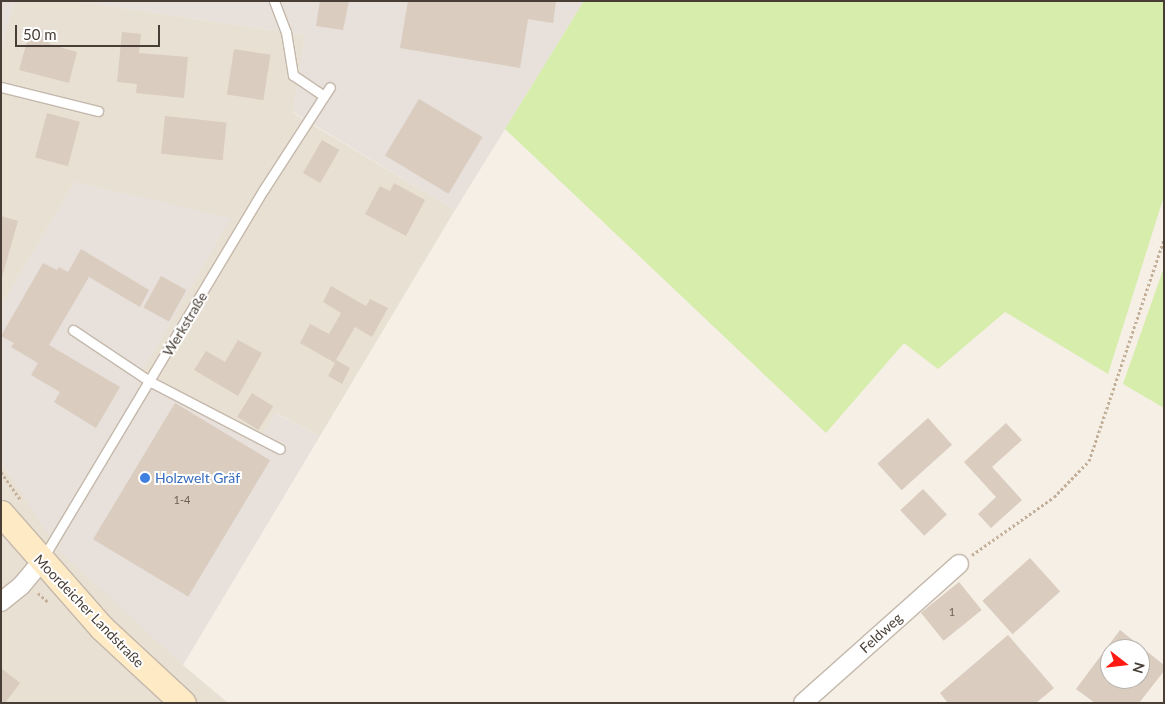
<!DOCTYPE html>
<meta charset="utf-8">
<style>
body{margin:0}
#map{position:relative;width:1165px;height:704px;overflow:hidden;background:#f5efe6;font-family:Lato,sans-serif}
div>[style]{position:absolute}
[style*='--x']{left:calc(var(--x)*1px);top:calc(var(--y)*1px);width:calc(var(--w)*1px);rotate:calc(var(--a)*1deg)}
.residential>*{inset:0;background:#e9e0d4}
.industrial>*{inset:0;background:#e7e0db}
.green>*{inset:0;background:#d7edab}
.building>*{inset:0;background:#daccbe;transform-origin:0 0}
.path>*{height:3px;margin-top:-1.5px;transform-origin:0;background:repeating-linear-gradient(90deg,#c4af98 0 2.5px,transparent 0 5px)}
.roads{filter:drop-shadow(1px 0 #c4b8ab) drop-shadow(-1px 0 #c4b8ab) drop-shadow(0 1px #c4b8ab) drop-shadow(0 -1px #c4b8ab)}
.service>*{height:9px;margin:-4.5px;padding:0 4.5px;transform-origin:4.5px;border-radius:4.5px;background:#fff}
.minor>*{height:18px;margin:-9px;padding:0 9px;transform-origin:9px;border-radius:9px;background:#fff}
.secondary>*{height:25px;margin:-12.5px;padding:0 12.5px;transform-origin:12.5px;border-radius:12.5px;background:#ffeac6}
.dots>*{width:14px;height:14px;translate:-50% -50%;box-sizing:border-box;border:2px solid #fff;border-radius:50%}
span{translate:-50% -50%;white-space:nowrap;text-align:center;line-height:1.15;-webkit-text-stroke:4px #fff;paint-order:stroke}
.number-label{font-size:11px;color:#6c6257}
.number-label span{-webkit-text-stroke-width:0}
.street-label{font-size:14px;color:#483e35}
.shop-label{font-size:14px;color:#366cbe}
.left{translate:0 -50%;text-align:left}
.frame{position:absolute;inset:0;border:2px solid #483e35;pointer-events:none}
.north{position:absolute;left:1100px;top:639px;width:50px;height:50px;box-sizing:border-box;background:#fff;border:1px solid #b6b2ae;border-radius:50%;rotate:106deg;font-size:14px;font-weight:700;line-height:20px;text-align:center;color:#483e35}
.north::after{content:'';display:block;margin:auto;width:18px;height:22px;background:#ff1a13;clip-path:polygon(50% 0,100% 100%,50% 72%,0 100%)}
.scale{position:absolute;left:15px;top:25px;width:145px;height:22px;box-sizing:border-box;border:2px solid #483e35;border-top:0;padding-left:6px;font-size:15px;line-height:18px;white-space:nowrap;color:#483e35;-webkit-text-stroke:4px #fff;paint-order:stroke}
</style>
<div id="map">
<div class="residential">
<i style="clip-path:polygon(14px 1px,76px 1px,305px 35px,293px 113px,455px 210px,320px 436px,276px 413px,262px 435px,142px 371px,230px 219px,75px 182px,1px 306px,1px 49px)"></i>
<i style="clip-path:polygon(1px 462px,9px 475px,183px 665px,228px 703px,1px 703px)"></i>
</div>
<div class="industrial">
<i style="clip-path:polygon(1px 1px,14px 1px,1px 49px)"></i>
<i style="clip-path:polygon(76px 1px,584px 1px,455px 210px,293px 112px,305px 35px)"></i>
<i style="clip-path:polygon(75px 182px,231px 218px,142px 371px,262px 435px,275px 413px,320px 436px,183px 665px,59px 551px,1px 462px,1px 306px)"></i>
</div>
<div class="green">
<i style="clip-path:polygon(584px 1px,1164px 1px,1164px 196px,1108px 374px,1005px 312px,938px 369px,904px 343px,826px 433px,505px 129px)"></i>
<i style="clip-path:polygon(1164px 267px,1164px 408px,1123px 384px)"></i>
</div>
<div class="building">
<i style="clip-path:polygon(320px 1px,349px 1px,343px 30px,316px 26px)"></i>
<i style="clip-path:polygon(408px 1px,556px 1px,553px 23px,528px 19px,520px 68px,400px 48px)"></i>
<i style="clip-path:polygon(31px 27px,52px 32px,49px 44px,77px 52px,69px 83px,19px 70px)"></i>
<i style="clip-path:polygon(122px 32px,141px 34px,139px 53px,188px 57px,184px 98px,136px 93px,137px 84px,117px 82px)"></i>
<i style="left:234px;top:49px;width:37px;height:46px;rotate:9deg"></i>
<i style="left:419px;top:99px;width:74px;height:66px;rotate:31deg"></i>
<i style="left:47px;top:113px;width:34px;height:46px;rotate:15deg"></i>
<i style="left:165px;top:116px;width:62px;height:38px;rotate:6deg"></i>
<i style="left:322px;top:140px;width:20px;height:38px;rotate:30deg"></i>
<i style="clip-path:polygon(394px 183px,425px 200px,406px 236px,365px 214px,380px 186px,390px 191px)"></i>
<i style="clip-path:polygon(1px 216px,18px 221px,2px 277px,1px 277px)"></i>
<i style="clip-path:polygon(81px 249px,149px 290px,140px 307px,89px 277px,49px 345px,120px 387px,96px 428px,54px 402px,60px 392px,31px 375px,38px 363px,11px 347px,14px 343px,1px 336px,43px 263px,57px 270px,59px 267px,68px 272px)"></i>
<i style="left:161px;top:276px;width:29px;height:36px;rotate:29deg"></i>
<i style="clip-path:polygon(331px 286px,366px 306px,370px 299px,388px 308px,372px 337px,355px 327px,336px 360px,350px 368px,342px 384px,328px 376px,335px 363px,300px 343px,310px 324px,329px 334px,341px 313px,323px 302px)"></i>
<i style="clip-path:polygon(238px 340px,262px 353px,238px 396px,194px 370px,206px 351px,225px 362px)"></i>
<i style="left:252px;top:393px;width:25px;height:28px;rotate:32deg"></i>
<i style="left:175px;top:403px;width:111px;height:159px;rotate:31deg"></i>
<i style="left:928px;top:418px;width:36px;height:68px;rotate:48deg"></i>
<i style="clip-path:polygon(1006px 423px,1022px 440px,992px 467px,1022px 500px,991px 528px,978px 514px,996px 497px,964px 462px)"></i>
<i style="left:923px;top:489px;width:35px;height:31px;rotate:47deg"></i>
<i style="left:1030px;top:558px;width:45px;height:64px;rotate:48deg"></i>
<i style="left:959px;top:582px;width:36px;height:49px;rotate:51deg"></i>
<i style="clip-path:polygon(evenodd,1120px 630px,1164px 665px,1164px 671px,1139px 703px,1095px 703px,1076px 689px,1120px 630px,1110px 649px,1140px 649px,1140px 679px,1110px 679px,1110px 649px)"></i>
<i style="clip-path:polygon(1008px 635px,1054px 688px,1036px 703px,948px 703px,940px 693px)"></i>
<i style="clip-path:polygon(1px 668px,20px 683px,5px 703px,1px 703px)"></i>
</div>
<div class="path">
<i style="--x:1;--y:472;--w:33;--a:55"></i>
<i style="--x:972;--y:555;--w:100;--a:-35.3"></i>
<i style="--x:1054;--y:497;--w:50;--a:-45.8"></i>
<i style="--x:1089;--y:461;--w:234;--a:-71.3"></i>
<i style="--x:38;--y:593;--w:13;--a:42"></i>
</div>
<div class="roads">
<div class="service">
<i style="--x:274;--y:1;--w:33;--a:69"></i>
<i style="--x:286;--y:32;--w:44;--a:80.8"></i>
<i style="--x:293;--y:75;--w:37;--a:34"></i>
<i style="--x:1;--y:87;--w:100;--a:13.9"></i>
<i style="--x:73;--y:330;--w:94;--a:33.7"></i>
<i style="--x:151;--y:382;--w:145;--a:27.4"></i>
<i style="--x:43;--y:558;--w:430;--a:-59.1"></i>
<i style="--x:264;--y:189;--w:121;--a:-57.1"></i>
</div>
<div class="minor">
<i style="--x:1;--y:602;--w:26;--a:-39"></i>
<i style="--x:21;--y:586;--w:31;--a:-50"></i>
<i style="--x:803;--y:703;--w:209;--a:-41.7"></i>
</div>
<div class="secondary">
<i style="--x:1;--y:513;--w:153;--a:48.7"></i>
<i style="--x:102;--y:628;--w:110;--a:42.8"></i>
</div>
</div>
<div class="dots">
<i style="left:145px;top:478px;background:#3f7fe0"></i>
</div>
<div class="number-label">
<span style="left:182px;top:500px">1-4</span>
<span style="left:952px;top:612px">1</span>
</div>
<div class="street-label">
<span style="left:185px;top:324px;rotate:-59deg">Werkstraße</span>
<span style="left:89px;top:611px;rotate:46deg">Moordeicher Landstraße</span>
<span style="left:881px;top:633px;rotate:-42deg">Feldweg</span>
</div>
<div class="shop-label">
<span class="left" style="left:155px;top:478px">Holzwelt Gräf</span>
</div>
<div class="frame"></div>
<div class="north">N</div>
<div class="scale">50 m</div>
</div>
